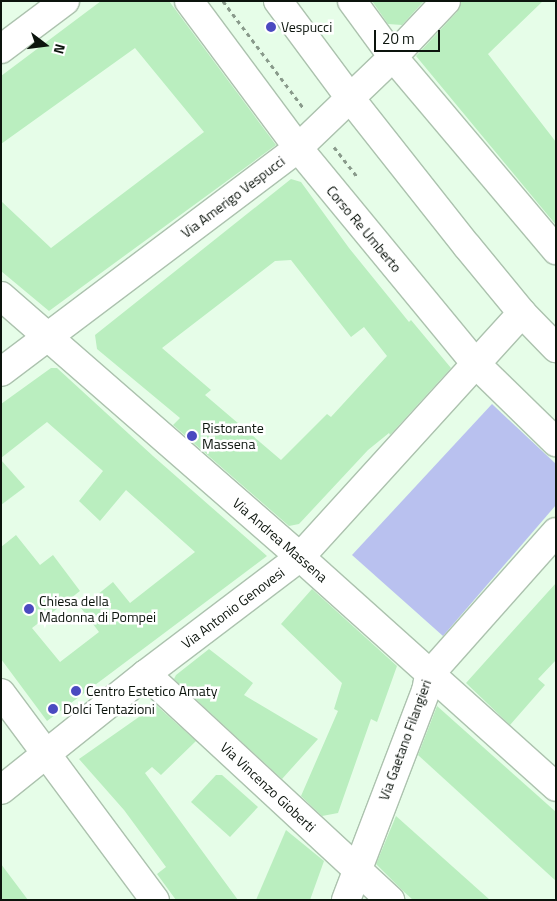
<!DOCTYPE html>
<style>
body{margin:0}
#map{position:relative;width:557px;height:901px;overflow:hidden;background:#e6fde8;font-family:"Titillium Web",sans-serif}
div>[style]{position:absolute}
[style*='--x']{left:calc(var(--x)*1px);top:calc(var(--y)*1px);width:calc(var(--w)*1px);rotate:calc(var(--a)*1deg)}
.green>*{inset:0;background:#b9c1ef}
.building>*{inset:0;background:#baeebf}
.path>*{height:3px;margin-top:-1.5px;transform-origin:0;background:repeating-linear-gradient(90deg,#899a8b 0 4px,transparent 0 8px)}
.roads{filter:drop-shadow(1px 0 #acc2ae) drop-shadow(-1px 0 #acc2ae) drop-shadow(0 1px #acc2ae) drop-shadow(0 -1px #acc2ae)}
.minor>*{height:28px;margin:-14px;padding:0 14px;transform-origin:14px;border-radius:14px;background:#fff}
.major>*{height:28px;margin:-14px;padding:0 14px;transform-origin:14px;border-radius:14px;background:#fff}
.dots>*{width:14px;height:14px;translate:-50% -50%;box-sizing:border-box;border:2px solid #fff;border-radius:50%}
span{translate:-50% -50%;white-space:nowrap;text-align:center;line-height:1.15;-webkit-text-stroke:5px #fff;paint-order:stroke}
.poi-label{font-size:14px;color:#0c140d}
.left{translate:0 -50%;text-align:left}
.street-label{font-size:14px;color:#0c140d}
.frame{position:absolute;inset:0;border:2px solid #0c140d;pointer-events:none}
.north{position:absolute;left:20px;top:20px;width:50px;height:50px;-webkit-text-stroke:4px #fff;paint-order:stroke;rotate:105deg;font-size:14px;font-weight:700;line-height:20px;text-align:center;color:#0c140d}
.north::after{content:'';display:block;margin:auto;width:18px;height:22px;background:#0c140d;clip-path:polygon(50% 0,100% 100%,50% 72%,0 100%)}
.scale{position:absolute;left:374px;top:30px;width:66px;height:22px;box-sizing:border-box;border:2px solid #0c140d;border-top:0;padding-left:6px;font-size:15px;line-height:18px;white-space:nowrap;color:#0c140d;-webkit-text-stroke:4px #fff;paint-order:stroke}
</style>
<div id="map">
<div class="green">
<i style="clip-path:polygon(492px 404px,556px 464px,556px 505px,443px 636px,352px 555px)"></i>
</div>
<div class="building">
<i style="clip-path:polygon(101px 1px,169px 1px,276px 145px,49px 311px,1px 271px,1px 201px,51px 248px,204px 132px,135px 48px,1px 144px,1px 76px)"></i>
<i style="clip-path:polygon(372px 1px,424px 1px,402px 25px,388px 24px)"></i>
<i style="clip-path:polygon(461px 1px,543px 1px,488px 54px,556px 142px,556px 225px,416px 56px,457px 12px)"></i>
<i style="clip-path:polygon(evenodd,291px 179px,301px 182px,349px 248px,409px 322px,411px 320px,451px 368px,390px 435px,389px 433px,368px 450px,299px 524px,289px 526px,173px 425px,180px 418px,97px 349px,95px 335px,291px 179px,291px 260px,351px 337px,364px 327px,387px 356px,331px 417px,327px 414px,281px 460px,205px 395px,211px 390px,162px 348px,275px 261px,291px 260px)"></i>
<i style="clip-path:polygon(51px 368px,57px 368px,153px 456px,267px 556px,47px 721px,1px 659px,1px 547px,16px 535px,40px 565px,53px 555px,80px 591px,32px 628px,60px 662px,99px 632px,81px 608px,113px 582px,130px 603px,195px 552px,126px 490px,100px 521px,79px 501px,103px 471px,47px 422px,1px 458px,1px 404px)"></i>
<i style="clip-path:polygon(1px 460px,25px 487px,1px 505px)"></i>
<i style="clip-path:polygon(556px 583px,556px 660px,538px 679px,545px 685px,510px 725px,466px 683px)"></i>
<i style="clip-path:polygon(312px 589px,397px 666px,377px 722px,371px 719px,338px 813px,322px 816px,301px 796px,338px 711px,334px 709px,342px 683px,281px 624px)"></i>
<i style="clip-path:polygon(209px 649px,253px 683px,244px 695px,318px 739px,282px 779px,174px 679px,176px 675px)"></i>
<i style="clip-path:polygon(156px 705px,196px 741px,161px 775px,152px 767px,145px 773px,238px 900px,176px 900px,157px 874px,166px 867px,124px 810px,79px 759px)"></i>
<i style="clip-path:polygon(437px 706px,556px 812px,556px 881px,418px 755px)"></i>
<i style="clip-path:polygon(216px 775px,222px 775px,258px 807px,230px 837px,191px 802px)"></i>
<i style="clip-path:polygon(396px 816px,490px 900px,413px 900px,402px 890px,376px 864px)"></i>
<i style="clip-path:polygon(286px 830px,324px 861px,310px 900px,256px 900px)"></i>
<i style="clip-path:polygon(1px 864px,28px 900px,1px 900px)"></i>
</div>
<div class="path">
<i style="--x:223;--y:1;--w:135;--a:53.1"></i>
<i style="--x:334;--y:147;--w:39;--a:52"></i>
</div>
<div class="roads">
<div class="minor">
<i style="--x:189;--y:1;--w:183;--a:53.4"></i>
<i style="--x:298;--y:148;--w:280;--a:50.5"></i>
<i style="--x:476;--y:364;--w:112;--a:44.3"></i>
<i style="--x:352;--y:1;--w:69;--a:53.8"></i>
<i style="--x:393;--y:57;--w:253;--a:49.8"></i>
<i style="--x:1;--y:49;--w:80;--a:-36.9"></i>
<i style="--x:1;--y:296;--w:397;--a:41.1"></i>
<i style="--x:300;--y:557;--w:344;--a:41.9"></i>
<i style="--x:1;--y:372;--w:372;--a:-37"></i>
<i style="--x:298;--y:148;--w:132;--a:-43.8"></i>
<i style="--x:393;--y:57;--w:77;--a:-46.6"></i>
<i style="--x:146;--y:674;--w:333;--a:42.8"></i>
<i style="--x:1;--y:693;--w:258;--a:53.4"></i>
<i style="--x:1;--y:790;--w:186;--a:-38.7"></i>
<i style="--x:146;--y:674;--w:193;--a:-37.2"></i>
<i style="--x:300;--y:557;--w:330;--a:-47.7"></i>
<i style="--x:346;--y:900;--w:224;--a:-69.1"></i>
<i style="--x:426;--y:691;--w:16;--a:-79"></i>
<i style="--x:429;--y:675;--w:191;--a:-48.4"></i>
</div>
<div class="major">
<i style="--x:278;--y:1;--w:121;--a:53.4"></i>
<i style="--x:350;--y:98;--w:189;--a:51.7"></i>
<i style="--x:467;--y:246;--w:87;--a:50.6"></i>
<i style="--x:522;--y:313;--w:49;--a:45.8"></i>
</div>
</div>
<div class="dots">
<i style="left:271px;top:27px;background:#4b4ac0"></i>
<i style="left:192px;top:436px;background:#4b4ac0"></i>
<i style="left:29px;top:609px;background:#4b4ac0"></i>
<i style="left:76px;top:691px;background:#4b4ac0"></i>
<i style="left:53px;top:709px;background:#4b4ac0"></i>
</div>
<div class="poi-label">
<span class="left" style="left:281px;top:27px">Vespucci</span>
<span class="left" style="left:202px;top:436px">Ristorante<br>Massena</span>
<span class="left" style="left:39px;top:609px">Chiesa della<br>Madonna di Pompei</span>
<span class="left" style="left:86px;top:691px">Centro Estetico Amaty</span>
<span class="left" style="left:63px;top:709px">Dolci Tentazioni</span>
</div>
<div class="street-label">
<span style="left:233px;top:197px;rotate:-37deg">Via Amerigo Vespucci</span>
<span style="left:364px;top:229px;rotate:50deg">Corso Re Umberto</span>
<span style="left:280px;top:540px;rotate:41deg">Via Andrea Massena</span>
<span style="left:233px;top:608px;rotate:-37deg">Via Antonio Genovesi</span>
<span style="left:405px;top:740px;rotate:-70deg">Via Gaetano Filangieri</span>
<span style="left:268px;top:787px;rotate:43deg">Via Vincenzo Gioberti</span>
</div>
<div class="frame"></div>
<div class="north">N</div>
<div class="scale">20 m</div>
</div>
